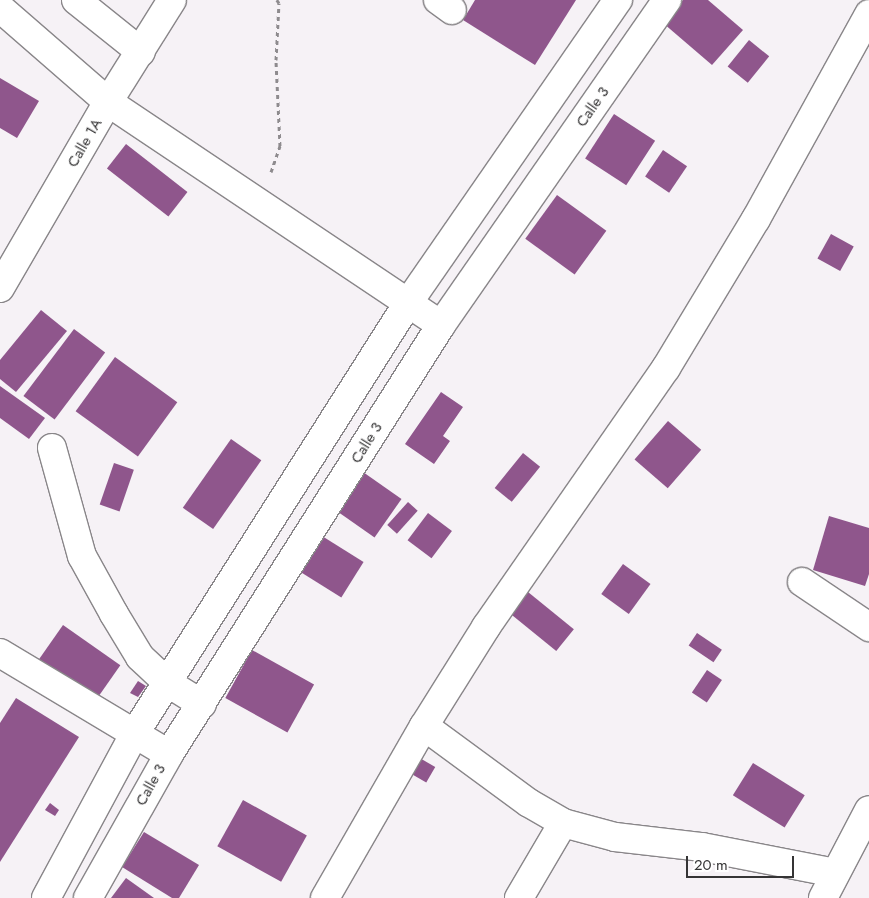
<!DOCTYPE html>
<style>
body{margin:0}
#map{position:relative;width:869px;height:898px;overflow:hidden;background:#f6f2f6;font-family:Jost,sans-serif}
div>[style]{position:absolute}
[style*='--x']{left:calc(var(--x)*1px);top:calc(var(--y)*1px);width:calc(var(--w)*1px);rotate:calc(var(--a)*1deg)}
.building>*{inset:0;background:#8f568c;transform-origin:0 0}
.path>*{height:3px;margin-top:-1.5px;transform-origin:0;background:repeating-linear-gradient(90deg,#8e8b8e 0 4px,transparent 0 8px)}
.roads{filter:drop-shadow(1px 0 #898689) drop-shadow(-1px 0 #898689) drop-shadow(0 1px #898689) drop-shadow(0 -1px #898689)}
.minor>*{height:28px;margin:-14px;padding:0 14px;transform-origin:14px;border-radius:14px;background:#fff}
span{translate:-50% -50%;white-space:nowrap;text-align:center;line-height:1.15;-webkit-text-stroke:5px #fff;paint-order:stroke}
.street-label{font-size:15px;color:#353435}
.scale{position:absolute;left:686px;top:856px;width:108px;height:22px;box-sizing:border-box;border:2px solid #353435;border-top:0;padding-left:6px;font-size:15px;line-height:18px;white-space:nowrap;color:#353435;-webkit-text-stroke:4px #fff;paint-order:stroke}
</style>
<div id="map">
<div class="building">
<i style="clip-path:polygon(475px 0,576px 0,535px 65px,463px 20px)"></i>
<i style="clip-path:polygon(683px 0,708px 0,743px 30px,712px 65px,663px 23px)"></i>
<i style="left:749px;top:40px;width:26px;height:34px;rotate:39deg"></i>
<i style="clip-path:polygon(0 78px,39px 101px,17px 138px,0 128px)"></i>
<i style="left:614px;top:114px;width:49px;height:53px;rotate:33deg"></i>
<i style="left:126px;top:144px;width:78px;height:31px;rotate:38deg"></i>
<i style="left:663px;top:150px;width:29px;height:32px;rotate:34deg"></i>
<i style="left:557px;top:195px;width:61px;height:54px;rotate:36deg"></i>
<i style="left:831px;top:234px;width:26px;height:28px;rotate:29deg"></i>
<i style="clip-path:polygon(41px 310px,67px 331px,16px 392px,0 379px,0 360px)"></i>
<i style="left:74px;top:329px;width:39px;height:84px;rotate:37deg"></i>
<i style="left:115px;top:357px;width:77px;height:67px;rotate:36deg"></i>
<i style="clip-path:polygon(0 386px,45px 418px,29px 439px,0 418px)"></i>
<i style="clip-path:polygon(441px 392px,463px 407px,443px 436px,450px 441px,434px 464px,405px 444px)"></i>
<i style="left:668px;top:421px;width:44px;height:51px;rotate:41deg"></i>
<i style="left:231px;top:439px;width:37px;height:84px;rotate:35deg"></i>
<i style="left:523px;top:453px;width:22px;height:45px;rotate:39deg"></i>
<i style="left:114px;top:463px;width:21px;height:44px;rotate:19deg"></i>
<i style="left:363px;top:472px;width:47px;height:47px;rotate:35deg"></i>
<i style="left:408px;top:502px;width:13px;height:31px;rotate:42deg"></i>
<i style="left:428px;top:513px;width:30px;height:34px;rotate:37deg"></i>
<i style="clip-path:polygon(829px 516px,869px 528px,869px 574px,865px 586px,813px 570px)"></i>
<i style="left:322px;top:536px;width:49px;height:42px;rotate:32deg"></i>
<i style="left:623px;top:564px;width:34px;height:37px;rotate:36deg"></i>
<i style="left:528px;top:592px;width:59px;height:28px;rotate:39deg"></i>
<i style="left:63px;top:625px;width:70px;height:47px;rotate:35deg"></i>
<i style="left:697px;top:633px;width:30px;height:15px;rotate:34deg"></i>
<i style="left:252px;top:650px;width:71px;height:55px;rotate:29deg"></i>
<i style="left:707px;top:670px;width:18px;height:27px;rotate:34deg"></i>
<i style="clip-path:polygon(138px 681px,146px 686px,138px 697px,130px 693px)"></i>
<i style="clip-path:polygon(16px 698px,79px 737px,0 862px,0 723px)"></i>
<i style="left:411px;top:753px;width:28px;height:18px;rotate:30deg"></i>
<i style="left:753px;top:763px;width:61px;height:38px;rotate:32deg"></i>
<i style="left:243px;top:800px;width:73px;height:53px;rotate:29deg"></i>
<i style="clip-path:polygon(50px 803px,59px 810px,55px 816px,45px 810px)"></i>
<i style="clip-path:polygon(144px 832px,199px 865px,179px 898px,172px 898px,122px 867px)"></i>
<i style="clip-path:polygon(126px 878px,154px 898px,111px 898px)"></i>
</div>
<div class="path">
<i style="--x:271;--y:172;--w:28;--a:-71"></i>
<i style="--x:280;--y:146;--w:86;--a:-92.7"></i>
<i style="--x:276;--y:60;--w:57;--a:-87"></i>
<i style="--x:279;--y:3;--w:4;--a:-124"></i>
</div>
<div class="roads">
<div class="minor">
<i style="--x:76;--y:0;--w:83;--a:38.7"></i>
<i style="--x:438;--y:0;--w:17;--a:36"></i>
<i style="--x:0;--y:8;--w:143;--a:41"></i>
<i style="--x:108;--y:102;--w:401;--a:33.8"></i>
<i style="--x:0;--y:288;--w:215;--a:-59.9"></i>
<i style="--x:108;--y:102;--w:120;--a:-57.9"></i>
<i style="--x:52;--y:448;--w:112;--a:74.5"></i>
<i style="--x:82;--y:556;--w:66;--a:61.1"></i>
<i style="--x:114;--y:614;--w:50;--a:58.8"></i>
<i style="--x:140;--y:657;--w:38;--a:43"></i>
<i style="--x:168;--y:683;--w:40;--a:32"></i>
<i style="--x:802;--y:582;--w:81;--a:33.9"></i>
<i style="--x:0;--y:653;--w:197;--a:30.9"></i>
<i style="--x:424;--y:726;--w:130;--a:36.3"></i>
<i style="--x:529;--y:803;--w:39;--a:30"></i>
<i style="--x:563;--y:823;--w:87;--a:120.4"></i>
<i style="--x:563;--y:823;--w:54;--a:15.1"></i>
<i style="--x:615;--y:837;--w:88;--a:6.6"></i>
<i style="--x:702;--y:847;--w:136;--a:11"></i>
<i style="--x:46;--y:898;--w:187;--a:-61.7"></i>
<i style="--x:135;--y:733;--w:509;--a:-57.59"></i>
<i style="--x:408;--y:303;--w:369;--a:-55.3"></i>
<i style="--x:88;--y:898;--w:165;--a:-60.6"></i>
<i style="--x:169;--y:754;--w:508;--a:-57.62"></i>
<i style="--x:441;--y:325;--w:396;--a:-55.2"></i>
<i style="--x:325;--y:898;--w:198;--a:-60.1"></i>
<i style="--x:424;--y:726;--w:117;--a:-57.9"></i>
<i style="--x:486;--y:627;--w:315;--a:-55.2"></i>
<i style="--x:666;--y:368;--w:174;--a:-58.9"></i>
<i style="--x:756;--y:219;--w:234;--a:-61.1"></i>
<i style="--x:823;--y:898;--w:99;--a:-62.4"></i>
</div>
</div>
<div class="street-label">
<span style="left:593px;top:107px;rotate:-55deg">Calle 3</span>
<span style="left:85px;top:143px;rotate:-60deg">Calle 1A</span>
<span style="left:367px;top:443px;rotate:-58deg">Calle 3</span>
<span style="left:151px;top:785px;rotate:-61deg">Calle 3</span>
</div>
<div class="scale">20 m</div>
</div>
